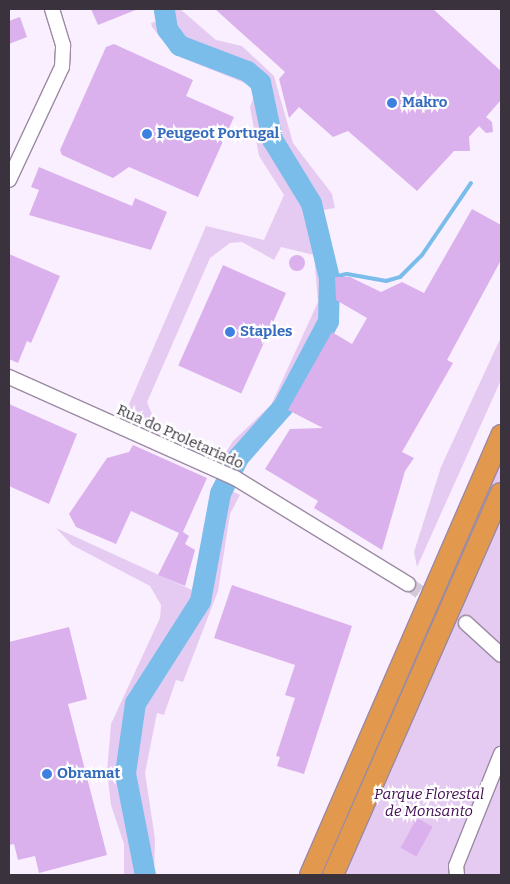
<!DOCTYPE html>
<style>
body{margin:0}
#map{position:relative;width:510px;height:884px;overflow:hidden;background:#faefff;font-family:Bitter,serif}
div>[style]{position:absolute}
[style*='--x']{left:calc(var(--x)*1px);top:calc(var(--y)*1px);width:calc(var(--w)*1px);rotate:calc(var(--a)*1deg)}
.green>*{inset:0;background:#e5cbf1}
.stream>*{height:4px;margin:-2px;padding:0 2px;transform-origin:2px;border-radius:2px;background:#7bbdea}
.river>*{height:21px;margin:-10.5px;padding:0 10.5px;transform-origin:10.5px;border-radius:10.5px;background:#7bbdea}
.building>*{inset:0;background:#dbb1ed;transform-origin:0 0}
.round{border-radius:50%}
.minor-tunnel>*{height:14px;margin-top:-7px;transform-origin:0;background:repeating-linear-gradient(90deg,#d4c9d8 0 14px,transparent 0 21px)}
.roads{filter:drop-shadow(1px 0 #9b8aa3) drop-shadow(-1px 0 #9b8aa3) drop-shadow(0 1px #9b8aa3) drop-shadow(0 -1px #9b8aa3)}
.minor>*{height:14px;margin:-7px;padding:0 7px;transform-origin:7px;border-radius:7px;background:#fff}
.highway>*{height:20px;margin:-10px;padding:0 10px;transform-origin:10px;border-radius:10px;background:#e3994d}
.dots>*{width:14px;height:14px;translate:-50% -50%;box-sizing:border-box;border:2px solid #fff;border-radius:50%}
span{translate:-50% -50%;white-space:nowrap;text-align:center;line-height:1.15;-webkit-text-stroke:4.5px #fff;paint-order:stroke}
.shop-label{font-size:15px;color:#366cbe;font-weight:700}
.left{translate:0 -50%;text-align:left}
.street-label{font-size:15px;color:#3a333e}
.park-label{font-size:15px;color:#400b52;font-style:italic}
.frame{position:absolute;inset:0;border:10px solid #3a333e;pointer-events:none}
</style>
<div id="map">
<div class="green">
<i style="clip-path:polygon(156px 9px,180px 9px,216px 40px,242px 46px,274px 76px,293px 143px,332px 194px,335px 208px,322px 210px,334px 268px,335px 325px,285px 417px,235px 469px,227px 489px,240px 495px,230px 514px,218px 591px,183px 682px,176px 680px,164px 715px,157px 713px,145px 773px,155px 839px,154px 875px,124px 875px,124px 844px,111px 805px,107px 772px,111px 724px,160px 618px,161px 605px,150px 586px,72px 545px,56px 528px,192px 590px,222px 458px,233px 441px,271px 405px,318px 302px,314px 255px,281px 247px,274px 260px,242px 242px,230px 243px,210px 258px,151px 393px,147px 402px,154px 419px,134px 424px,129px 418px,127px 409px,206px 226px,264px 240px,284px 195px,259px 156px,250px 107px,257px 88px,175px 55px,152px 27px,151px 23px,158px 21px)"></i>
<i style="clip-path:polygon(501px 337px,501px 380px,417px 567px,414px 552px,441px 467px)"></i>
<i style="clip-path:polygon(501px 458px,501px 875px,320px 875px)"></i>
</div>
<div class="stream">
<i style="--x:329;--y:278;--w:18;--a:-13"></i>
<i style="--x:347;--y:274;--w:40;--a:10"></i>
<i style="--x:386;--y:281;--w:15;--a:-16"></i>
<i style="--x:400;--y:277;--w:31;--a:-45"></i>
<i style="--x:422;--y:255;--w:87;--a:-55.8"></i>
</div>
<div class="river">
<i style="--x:145;--y:875;--w:104;--a:-101.1"></i>
<i style="--x:125;--y:773;--w:71;--a:-81.9"></i>
<i style="--x:135;--y:703;--w:121;--a:-57.5"></i>
<i style="--x:200;--y:601;--w:110;--a:-79.5"></i>
<i style="--x:220;--y:493;--w:40;--a:-63.4"></i>
<i style="--x:238;--y:457;--w:68;--a:-48.6"></i>
<i style="--x:283;--y:406;--w:96;--a:-62.1"></i>
<i style="--x:328;--y:321;--w:43;--a:-88.7"></i>
<i style="--x:329;--y:278;--w:77;--a:-103.5"></i>
<i style="--x:311;--y:203;--w:75;--a:-121.4"></i>
<i style="--x:272;--y:139;--w:58;--a:-101.9"></i>
<i style="--x:260;--y:82;--w:17;--a:-140"></i>
<i style="--x:247;--y:71;--w:73;--a:-159.1"></i>
<i style="--x:179;--y:45;--w:20;--a:-127"></i>
<i style="--x:167;--y:29;--w:20;--a:-99"></i>
</div>
<div class="building">
<i style="clip-path:polygon(91px 9px,138px 9px,98px 25px)"></i>
<i style="clip-path:polygon(215px 9px,433px 9px,501px 71px,501px 100px,486px 117px,492px 122px,493px 132px,486px 133px,479px 126px,469px 137px,470px 151px,454px 151px,417px 191px,348px 131px,333px 137px,299px 107px,289px 118px,279px 79px,285px 72px)"></i>
<i style="clip-path:polygon(20px 17px,27px 37px,9px 44px,9px 21px)"></i>
<i style="clip-path:polygon(114px 44px,193px 80px,186px 96px,234px 117px,198px 197px,129px 167px,113px 178px,62px 155px,60px 150px,106px 47px)"></i>
<i style="clip-path:polygon(39px 167px,132px 206px,135px 198px,167px 212px,151px 250px,29px 215px,39px 190px,31px 187px)"></i>
<i style="clip-path:polygon(472px 209px,501px 225px,501px 260px,447px 360px,453px 363px,402px 452px,414px 458px,405px 471px,382px 550px,314px 508px,318px 501px,265px 469px,290px 429px,323px 428px,288px 410px,332px 332px,352px 344px,367px 318px,336px 300px,335px 277px,350px 277px,381px 292px,402px 282px,424px 293px)"></i>
<i style="clip-path:polygon(9px 254px,60px 276px,31px 343px,27px 341px,18px 363px,9px 359px)"></i>
<i class="round" style="left:289px;top:255px;width:16px;height:16px"></i>
<i style="left:223px;top:265px;width:69px;height:110px;rotate:24deg"></i>
<i style="clip-path:polygon(9px 404px,77px 434px,49px 504px,9px 486px)"></i>
<i style="clip-path:polygon(133px 445px,207px 478px,183px 532px,189px 536px,185px 544px,195px 550px,185px 586px,158px 575px,179px 533px,131px 511px,116px 544px,76px 527px,69px 514px,107px 458px,129px 452px)"></i>
<i style="clip-path:polygon(232px 585px,352px 626px,304px 774px,277px 766px,280px 757px,276px 756px,295px 698px,285px 695px,295px 665px,214px 638px)"></i>
<i style="clip-path:polygon(69px 627px,87px 699px,68px 704px,107px 855px,39px 873px,35px 856px,18px 860px,14px 844px,9px 845px,9px 642px)"></i>
<i style="left:417px;top:818px;width:18px;height:34px;rotate:29deg"></i>
</div>
<div class="minor-tunnel">
<i style="--x:408;--y:584;--w:70;--a:33.9"></i>
</div>
<div class="roads">
<div class="minor">
<i style="--x:9;--y:180;--w:125;--a:-64.9"></i>
<i style="--x:62;--y:67;--w:22;--a:-87"></i>
<i style="--x:63;--y:45;--w:38;--a:-107"></i>
<i style="--x:9;--y:377;--w:248;--a:24.1"></i>
<i style="--x:235;--y:478;--w:203;--a:31.5"></i>
<i style="--x:466;--y:623;--w:47;--a:42.4"></i>
<i style="--x:457;--y:875;--w:9;--a:-96"></i>
<i style="--x:456;--y:866;--w:121;--a:-68.1"></i>
</div>
<div class="highway">
<i style="--x:310;--y:875;--w:480;--a:-66.5"></i>
<i style="--x:333;--y:875;--w:417;--a:-66.3"></i>
</div>
</div>
<div class="dots">
<i style="left:392px;top:103px;background:#3f7fe0"></i>
<i style="left:147px;top:134px;background:#3f7fe0"></i>
<i style="left:230px;top:332px;background:#3f7fe0"></i>
<i style="left:47px;top:774px;background:#3f7fe0"></i>
</div>
<div class="shop-label">
<span class="left" style="left:402px;top:103px">Makro</span>
<span class="left" style="left:157px;top:134px">Peugeot Portugal</span>
<span class="left" style="left:240px;top:332px">Staples</span>
<span class="left" style="left:57px;top:774px">Obramat</span>
</div>
<div class="street-label">
<span style="left:180px;top:437px;rotate:24deg">Rua do Proletariado</span>
</div>
<div class="park-label">
<span style="left:429px;top:803px">Parque Florestal<br>de Monsanto</span>
</div>
<div class="frame"></div>
</div>
